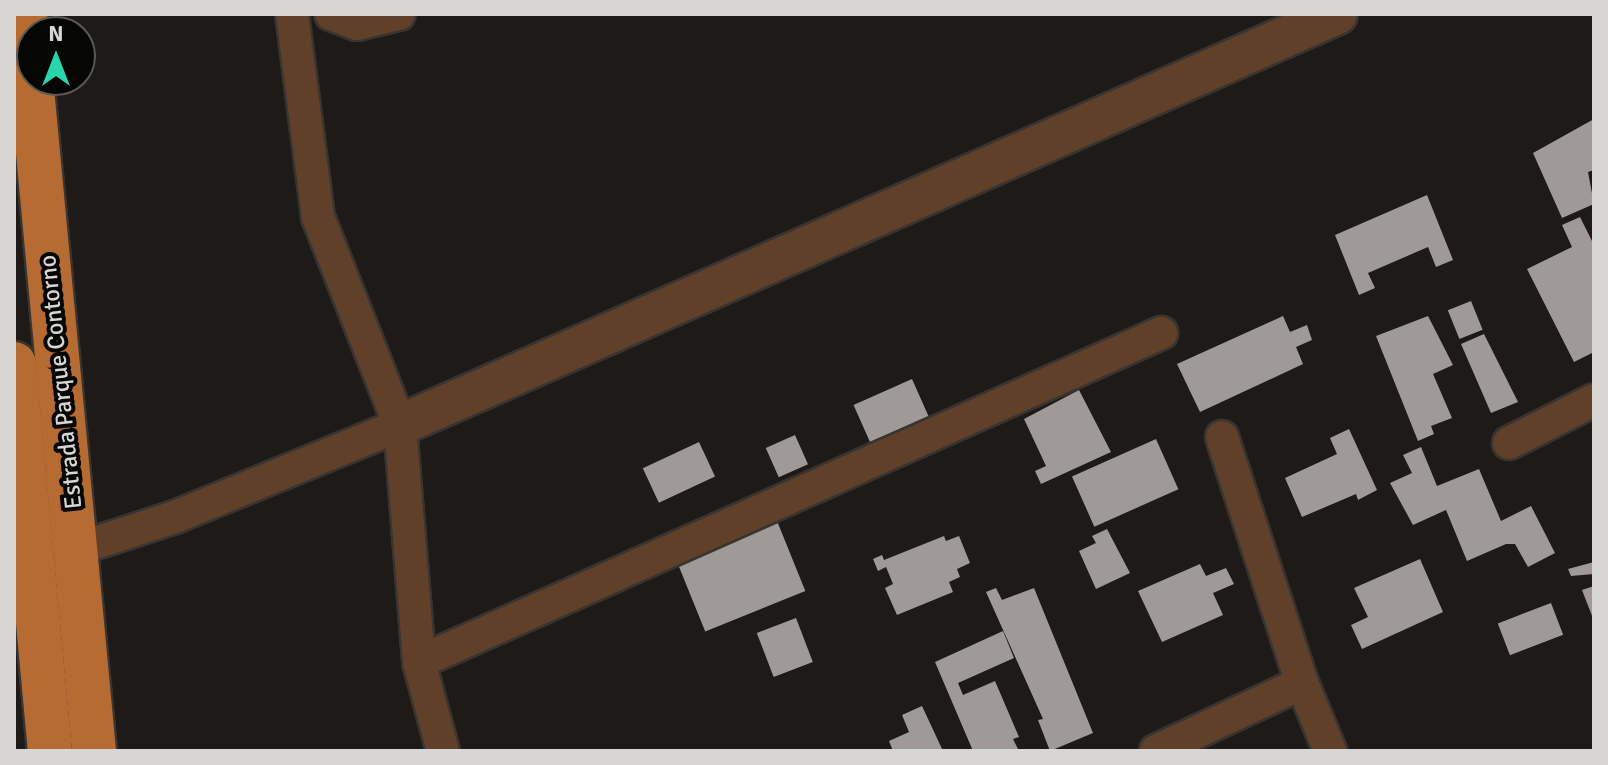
<!DOCTYPE html>
<style>
body{margin:0}
#map{position:relative;width:1608px;height:765px;overflow:hidden;background:#1d1a17;font-family:Signika,sans-serif}
div>[style]{position:absolute}
[style*='--x']{left:calc(var(--x)*1px);top:calc(var(--y)*1px);width:calc(var(--w)*1px);rotate:calc(var(--a)*1deg)}
.building>*{inset:0;background:#9f9a98;transform-origin:0 0}
.roads{filter:drop-shadow(2px 0 #373431) drop-shadow(-2px 0 #373431) drop-shadow(0 2px #373431) drop-shadow(0 -2px #373431)}
.minor>*{height:32px;margin:-16px;padding:0 16px;transform-origin:16px;border-radius:16px;background:#61402a}
.tertiary>*{height:40px;margin:-20px;padding:0 20px;transform-origin:20px;border-radius:20px;background:#61402a}
.trunk>*{height:44px;margin:-22px;padding:0 22px;transform-origin:22px;border-radius:22px;background:#b66b33}
span{translate:-50% -50%;white-space:nowrap;text-align:center;line-height:1.15;-webkit-text-stroke:8px #060605;paint-order:stroke}
.street-label{font-size:24px;color:#d8d6d4}
.frame{position:absolute;inset:0;border:16px solid #d8d6d4;pointer-events:none}
.north{position:absolute;left:16px;top:16px;width:80px;height:80px;box-sizing:border-box;background:#060605;border:2px solid #5a5958;border-radius:50%;rotate:0deg;font-size:22px;font-weight:700;line-height:32px;text-align:center;color:#d8d6d4}
.north::after{content:'';display:block;margin:auto;width:28px;height:36px;background:#2ad5ac;clip-path:polygon(50% 0,100% 100%,50% 72%,0 100%)}
</style>
<div id="map">
<div class="building">
<i style="clip-path:polygon(1594px 119px,1594px 170px,1588px 172px,1594px 204px,1562px 218px,1533px 153px)"></i>
<i style="clip-path:polygon(1427px 195px,1453px 260px,1436px 267px,1428px 247px,1368px 273px,1375px 288px,1359px 295px,1335px 235px)"></i>
<i style="clip-path:polygon(1580px 217px,1594px 245px,1594px 352px,1574px 362px,1527px 269px,1572px 247px,1562px 225px)"></i>
<i style="left:1471px;top:301px;width:31px;height:25px;rotate:68deg"></i>
<i style="clip-path:polygon(1283px 316px,1290px 332px,1307px 325px,1312px 340px,1296px 347px,1303px 364px,1200px 412px,1177px 364px)"></i>
<i style="clip-path:polygon(1428px 316px,1453px 365px,1433px 374px,1452px 418px,1431px 426px,1434px 434px,1418px 441px,1376px 336px)"></i>
<i style="clip-path:polygon(1484px 334px,1518px 402px,1491px 413px,1461px 344px)"></i>
<i style="left:912px;top:379px;width:44px;height:64px;rotate:66deg"></i>
<i style="clip-path:polygon(1079px 390px,1111px 452px,1041px 484px,1035px 471px,1046px 466px,1024px 419px)"></i>
<i style="clip-path:polygon(1349px 429px,1377px 490px,1358px 500px,1356px 494px,1302px 517px,1285px 478px,1337px 454px,1330px 438px)"></i>
<i style="left:795px;top:435px;width:32px;height:32px;rotate:66deg"></i>
<i style="left:1156px;top:439px;width:55px;height:92px;rotate:66deg"></i>
<i style="left:699px;top:442px;width:38px;height:62px;rotate:65deg"></i>
<i style="clip-path:polygon(1421px 447px,1437px 486px,1479px 469px,1501px 521px,1531px 506px,1555px 553px,1528px 567px,1515px 544px,1506px 544px,1467px 561px,1446px 510px,1413px 525px,1390px 483px,1412px 473px,1403px 455px)"></i>
<i style="left:775px;top:516px;width:81px;height:108px;rotate:68deg"></i>
<i style="clip-path:polygon(1107px 529px,1130px 573px,1096px 589px,1079px 551px,1096px 543px,1092px 536px)"></i>
<i style="clip-path:polygon(944px 536px,946px 541px,959px 536px,970px 563px,957px 569px,960px 577px,949px 582px,953px 592px,897px 615px,885px 588px,893px 584px,886px 567px,878px 571px,873px 559px,882px 555px,884px 560px)"></i>
<i style="clip-path:polygon(1420px 559px,1443px 612px,1362px 649px,1351px 625px,1368px 617px,1354px 588px)"></i>
<i style="clip-path:polygon(1594px 562px,1594px 574px,1571px 576px,1568px 569px)"></i>
<i style="clip-path:polygon(1200px 564px,1206px 576px,1226px 568px,1234px 584px,1213px 593px,1223px 615px,1162px 642px,1138px 591px)"></i>
<i style="clip-path:polygon(1594px 586px,1594px 621px,1582px 590px)"></i>
<i style="clip-path:polygon(996px 588px,1002px 600px,1034px 588px,1093px 733px,1050px 751px,1038px 720px,1043px 719px,986px 592px)"></i>
<i style="left:1551px;top:603px;width:34px;height:57px;rotate:69deg"></i>
<i style="left:796px;top:618px;width:47px;height:42px;rotate:69deg"></i>
<i style="clip-path:polygon(1003px 631px,1014px 658px,958px 683px,963px 695px,995px 681px,1019px 737px,1013px 739px,1019px 751px,973px 751px,935px 662px)"></i>
<i style="clip-path:polygon(922px 706px,943px 751px,893px 751px,889px 741px,909px 732px,902px 715px)"></i>
</div>
<div class="roads">
<div class="minor">
<i style="--x:292;--y:14;--w:205;--a:82.7"></i>
<i style="--x:318;--y:217;--w:224;--a:68.5"></i>
<i style="--x:400;--y:425;--w:238;--a:85.4"></i>
<i style="--x:419;--y:662;--w:92;--a:74.9"></i>
<i style="--x:331;--y:14;--w:28;--a:21"></i>
<i style="--x:357;--y:24;--w:43;--a:-13.4"></i>
<i style="--x:1222;--y:437;--w:259;--a:72"></i>
<i style="--x:1302;--y:683;--w:74;--a:67.6"></i>
<i style="--x:1509;--y:443;--w:95;--a:-26.8"></i>
<i style="--x:77;--y:549;--w:103;--a:-18.1"></i>
<i style="--x:175;--y:517;--w:243;--a:-22.2"></i>
<i style="--x:419;--y:662;--w:812;--a:-23.91"></i>
<i style="--x:1156;--y:751;--w:161;--a:-25"></i>
</div>
<div class="tertiary">
<i style="--x:400;--y:425;--w:1023;--a:-23.68"></i>
</div>
<div class="trunk">
<i style="--x:25;--y:14;--w:740;--a:84.65"></i>
<i style="--x:14;--y:364;--w:389;--a:84.7"></i>
</div>
</div>
<div class="street-label">
<span style="left:61px;top:382px;rotate:-96deg">Estrada Parque Contorno</span>
</div>
<div class="frame"></div>
<div class="north">N</div>
</div>
